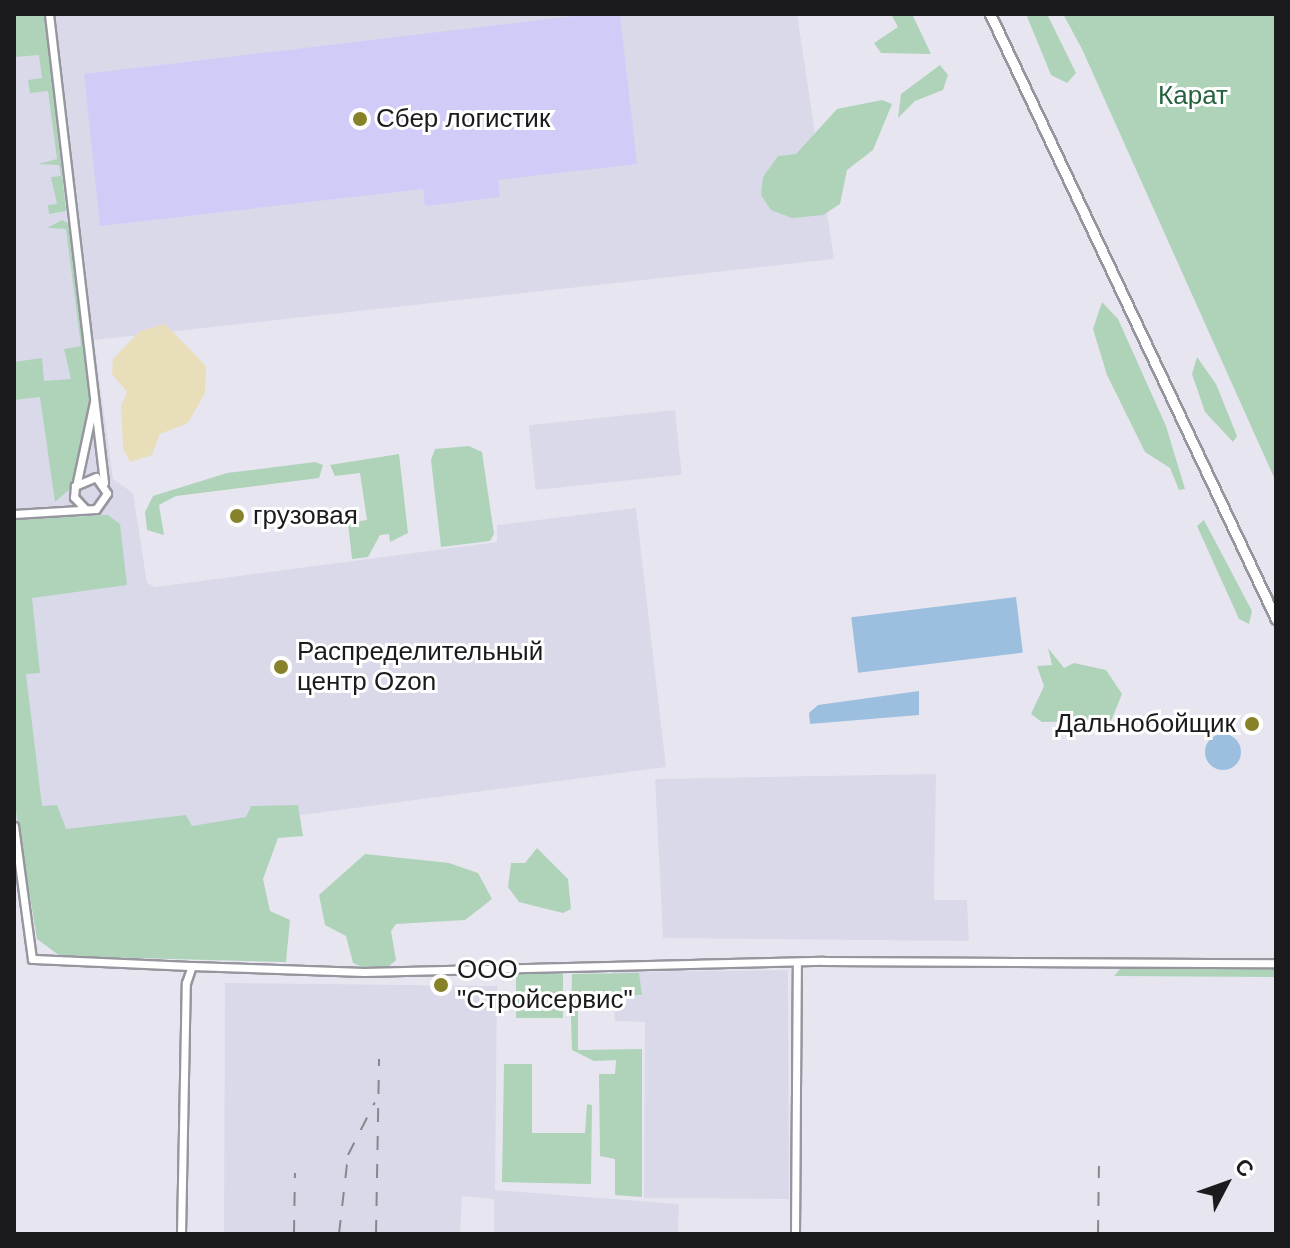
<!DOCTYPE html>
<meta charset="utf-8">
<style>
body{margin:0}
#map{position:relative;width:1290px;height:1248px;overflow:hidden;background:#e7e6f0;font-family:Arial,sans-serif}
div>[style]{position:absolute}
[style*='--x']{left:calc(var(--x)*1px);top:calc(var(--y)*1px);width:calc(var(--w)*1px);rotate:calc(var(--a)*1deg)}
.built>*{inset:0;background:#dad9ea;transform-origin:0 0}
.green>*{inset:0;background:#aed3b9;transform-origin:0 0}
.sand>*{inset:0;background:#e8deb9}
.water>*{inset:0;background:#9dbfdf;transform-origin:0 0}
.round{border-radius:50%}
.building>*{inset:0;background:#d0ccf7}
.roads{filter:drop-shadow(2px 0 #96969e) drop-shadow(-2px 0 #96969e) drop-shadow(0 2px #96969e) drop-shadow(0 -2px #96969e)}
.minor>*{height:7px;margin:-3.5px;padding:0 3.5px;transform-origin:3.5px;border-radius:3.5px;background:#fff}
.major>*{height:9px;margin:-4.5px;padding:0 4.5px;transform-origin:4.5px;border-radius:4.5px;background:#fff}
.rail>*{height:2px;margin-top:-1px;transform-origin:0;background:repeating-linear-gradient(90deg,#88878e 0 14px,transparent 0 28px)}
.dots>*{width:22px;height:22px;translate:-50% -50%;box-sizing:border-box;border:4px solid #fff;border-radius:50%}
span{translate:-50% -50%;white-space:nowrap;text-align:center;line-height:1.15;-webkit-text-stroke:6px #fff;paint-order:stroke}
.park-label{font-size:26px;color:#24623d}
.poi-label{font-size:26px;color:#1b1b1e}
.left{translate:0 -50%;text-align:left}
.right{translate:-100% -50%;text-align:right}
.frame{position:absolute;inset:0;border:16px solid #1b1b1e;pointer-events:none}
.north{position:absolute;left:1186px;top:1144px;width:80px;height:80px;-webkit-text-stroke:6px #fff;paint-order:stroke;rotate:49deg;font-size:22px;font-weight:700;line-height:32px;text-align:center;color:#1b1b1e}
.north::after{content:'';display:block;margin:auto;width:28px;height:36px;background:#1b1b1e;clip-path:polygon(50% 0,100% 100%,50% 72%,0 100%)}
</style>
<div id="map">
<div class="built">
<i style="clip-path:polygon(14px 14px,797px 14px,834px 259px,94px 340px,113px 479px,133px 493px,147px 583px,155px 587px,497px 542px,497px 525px,636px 508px,666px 767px,14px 853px)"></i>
<i style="left:675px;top:410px;width:65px;height:147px;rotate:84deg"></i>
<i style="clip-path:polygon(936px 774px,934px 900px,967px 900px,969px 941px,663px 938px,655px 779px)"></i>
<i style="clip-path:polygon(788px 970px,789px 1199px,644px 1198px,645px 1022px,615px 1021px,612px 972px)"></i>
<i style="clip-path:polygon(225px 983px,497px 986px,495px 1190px,679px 1204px,678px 1234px,494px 1234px,494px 1199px,462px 1196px,460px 1234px,224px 1234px)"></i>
</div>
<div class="green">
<i style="clip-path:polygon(14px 14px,45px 14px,66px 211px,49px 214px,48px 205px,57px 204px,51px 177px,61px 176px,59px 165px,38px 164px,57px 159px,48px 91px,30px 93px,28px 80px,42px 78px,39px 55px,14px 57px)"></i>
<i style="clip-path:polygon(891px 14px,912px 14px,931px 54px,881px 53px,874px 43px,898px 27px)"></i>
<i style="clip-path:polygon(1026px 14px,1047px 14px,1076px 73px,1067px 83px,1051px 75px)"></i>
<i style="clip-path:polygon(1063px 14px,1276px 14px,1276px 482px,1082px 49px)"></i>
<i style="clip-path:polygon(940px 65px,948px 75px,943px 90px,915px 101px,898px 118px,901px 94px)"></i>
<i style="clip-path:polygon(882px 100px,892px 104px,873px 150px,847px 170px,840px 204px,823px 215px,792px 218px,771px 210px,761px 195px,763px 177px,778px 156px,796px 154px,837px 109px)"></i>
<i style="clip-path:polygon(62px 220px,71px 225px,93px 395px,71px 488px,55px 502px,40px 397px,14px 400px,14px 362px,42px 358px,44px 381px,71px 379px,64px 349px,81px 346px,66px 229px,47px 228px)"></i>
<i style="clip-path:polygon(1102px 302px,1118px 319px,1166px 426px,1185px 489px,1179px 490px,1170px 468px,1145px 452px,1107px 375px,1093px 329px)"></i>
<i style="clip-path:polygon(1197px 357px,1216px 384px,1237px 436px,1233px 442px,1205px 412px,1192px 374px)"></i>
<i style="clip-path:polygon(469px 446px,482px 452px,494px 534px,490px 541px,441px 547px,431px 460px,435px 449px)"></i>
<i style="clip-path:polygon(399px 454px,408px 533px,390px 542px,389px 534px,380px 535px,368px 557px,352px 559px,348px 523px,367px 520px,360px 473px,335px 476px,330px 465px)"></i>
<i style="clip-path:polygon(315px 462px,323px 465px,319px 478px,176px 496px,159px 505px,164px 535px,147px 530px,145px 512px,153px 496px,227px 473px)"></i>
<i style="clip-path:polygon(108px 515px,120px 524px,127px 585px,32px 598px,40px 673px,26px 674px,42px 806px,57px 805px,66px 829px,186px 815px,192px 826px,246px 817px,251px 806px,298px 805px,303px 836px,278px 838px,263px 879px,270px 911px,290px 920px,286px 962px,60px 956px,37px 939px,14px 799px,14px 520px)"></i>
<i style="clip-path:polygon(1204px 520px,1252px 611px,1249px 624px,1239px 619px,1197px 526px)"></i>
<i style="clip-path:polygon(1048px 648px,1064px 668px,1074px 663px,1106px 670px,1122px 694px,1111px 721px,1042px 722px,1031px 714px,1044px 686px,1037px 666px,1052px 665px)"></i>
<i style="clip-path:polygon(537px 848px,568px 879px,571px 909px,563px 913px,519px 902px,508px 887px,511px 863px,525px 863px)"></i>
<i style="clip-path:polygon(365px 854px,449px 863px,478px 873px,492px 899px,465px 920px,396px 924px,391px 931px,396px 960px,387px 968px,365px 968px,353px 963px,346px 936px,325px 925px,319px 895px)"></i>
<i style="clip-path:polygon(1147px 967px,1276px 968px,1276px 977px,1114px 976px,1121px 968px)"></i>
<i style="clip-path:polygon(639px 973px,642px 995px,578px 996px,578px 1050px,642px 1049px,642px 1197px,615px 1195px,615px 1159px,600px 1156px,599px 1074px,615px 1074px,616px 1060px,594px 1061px,572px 1050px,571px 1018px,572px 974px)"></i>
<i style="left:516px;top:974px;width:47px;height:44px"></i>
<i style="clip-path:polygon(504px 1064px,532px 1064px,532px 1133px,585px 1133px,587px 1104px,592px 1105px,591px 1184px,502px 1182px)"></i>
</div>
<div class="sand">
<i style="clip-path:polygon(165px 324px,206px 366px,205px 393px,188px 423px,160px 434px,152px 455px,130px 462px,123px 449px,121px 406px,127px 392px,112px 374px,113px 359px,140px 331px)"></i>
</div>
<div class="water">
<i style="left:1016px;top:597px;width:56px;height:166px;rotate:83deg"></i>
<i style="clip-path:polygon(919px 691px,919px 715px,810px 724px,809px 713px,818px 705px)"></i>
<i class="round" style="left:1205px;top:734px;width:36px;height:36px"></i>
</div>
<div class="building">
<i style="clip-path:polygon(591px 14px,620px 14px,637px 164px,498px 180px,500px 197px,425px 206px,423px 189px,100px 226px,84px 74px)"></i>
</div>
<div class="roads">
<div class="minor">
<i style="--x:49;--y:14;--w:472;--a:83.3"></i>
<i style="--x:77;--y:482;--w:82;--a:-78"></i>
<i style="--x:14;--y:514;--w:82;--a:-3.5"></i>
<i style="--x:96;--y:509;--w:19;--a:-55"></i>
<i style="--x:107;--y:493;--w:19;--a:-125"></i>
<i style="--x:96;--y:477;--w:23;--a:157"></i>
<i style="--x:75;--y:486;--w:11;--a:95"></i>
<i style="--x:74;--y:497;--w:16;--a:47"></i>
<i style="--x:14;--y:826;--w:134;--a:82.3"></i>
<i style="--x:32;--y:959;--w:160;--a:2.5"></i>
<i style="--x:181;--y:1234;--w:251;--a:-88.9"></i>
<i style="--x:186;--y:983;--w:18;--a:-71"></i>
<i style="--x:192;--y:966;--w:172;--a:2"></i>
<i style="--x:364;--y:972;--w:459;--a:-1.4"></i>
<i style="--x:823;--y:961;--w:453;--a:0.3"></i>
<i style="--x:795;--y:1234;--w:269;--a:-89.6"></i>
</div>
<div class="major">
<i style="--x:990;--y:14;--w:669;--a:64.7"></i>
</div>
</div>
<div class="rail">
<i style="--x:294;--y:1234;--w:61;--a:-89.1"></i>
<i style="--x:339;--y:1234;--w:80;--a:-83.5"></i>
<i style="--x:348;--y:1155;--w:59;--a:-63"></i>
<i style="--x:376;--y:1234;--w:175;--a:-89"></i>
<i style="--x:1098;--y:1234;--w:68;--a:-89.2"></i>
</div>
<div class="dots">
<i style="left:360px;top:119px;background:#878129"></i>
<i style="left:237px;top:516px;background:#878129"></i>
<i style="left:281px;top:667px;background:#878129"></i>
<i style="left:1252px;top:724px;background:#878129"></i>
<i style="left:441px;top:985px;background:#878129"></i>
</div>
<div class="park-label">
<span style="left:1193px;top:96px">Карат</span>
</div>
<div class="poi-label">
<span class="left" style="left:376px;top:119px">Сбер логистик</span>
<span class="left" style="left:253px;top:516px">грузовая</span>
<span class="left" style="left:297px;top:667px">Распределительный<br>центр Ozon</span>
<span class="right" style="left:1236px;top:724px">Дальнобойщик</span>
<span class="left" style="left:457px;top:985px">ООО<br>"Стройсервис"</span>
</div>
<div class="frame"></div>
<div class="north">С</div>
</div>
